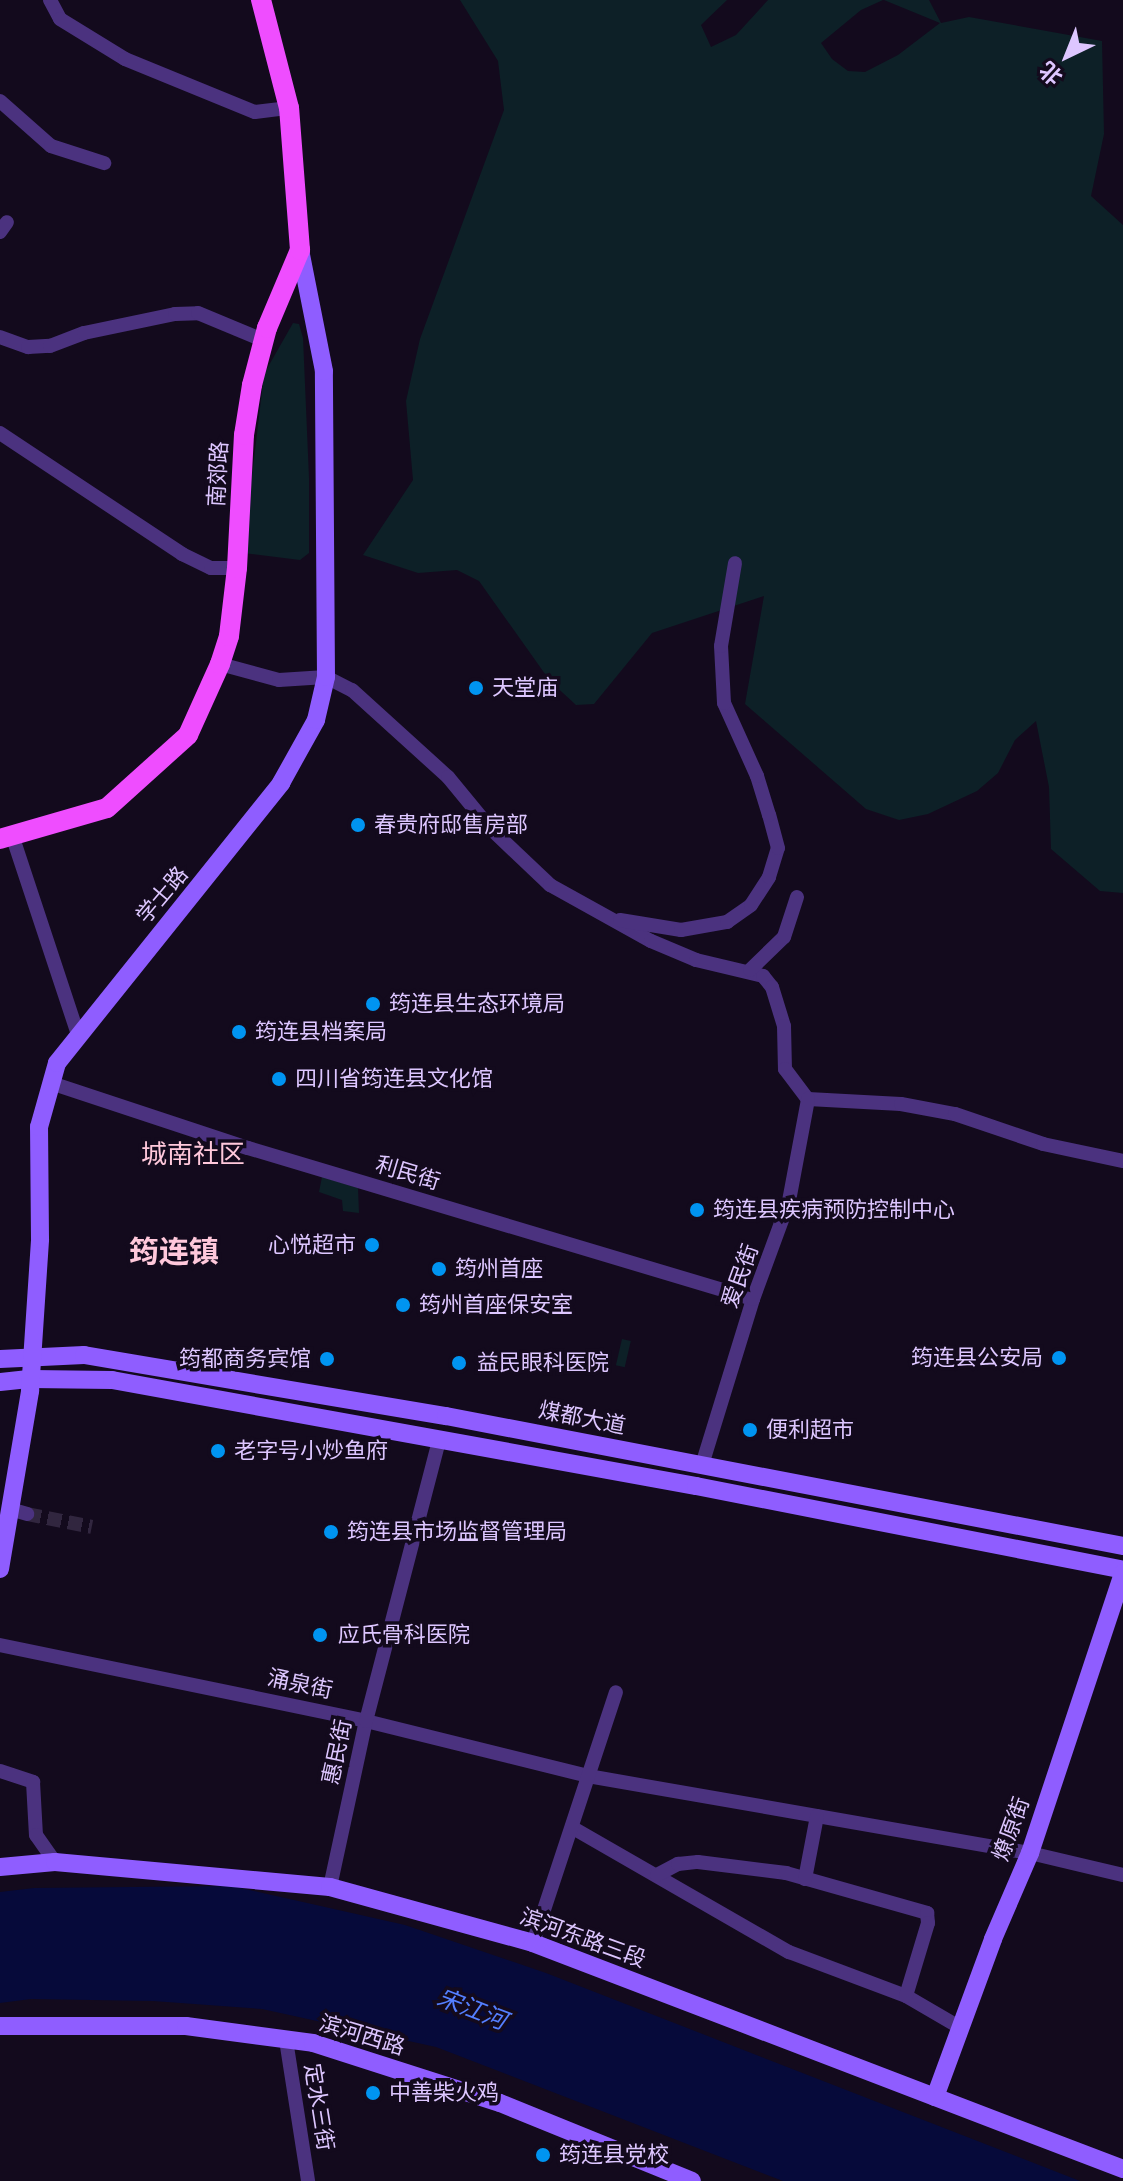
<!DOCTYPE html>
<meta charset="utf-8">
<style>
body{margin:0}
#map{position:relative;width:1123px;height:2181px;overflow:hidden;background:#130a1d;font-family:"Archivo Narrow","Noto Sans SC",sans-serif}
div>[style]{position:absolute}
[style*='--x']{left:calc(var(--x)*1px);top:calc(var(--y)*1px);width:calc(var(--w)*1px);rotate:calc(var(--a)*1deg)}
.green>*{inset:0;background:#0d2027;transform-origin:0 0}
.water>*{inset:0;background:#060a3a}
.street-tunnel>*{height:14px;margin-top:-7px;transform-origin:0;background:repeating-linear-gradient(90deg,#31263f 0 14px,transparent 0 21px)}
.street>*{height:14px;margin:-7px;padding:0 7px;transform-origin:7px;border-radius:7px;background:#4b327f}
.secondary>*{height:18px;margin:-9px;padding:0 9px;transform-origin:9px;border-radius:9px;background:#8f5dff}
.primary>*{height:20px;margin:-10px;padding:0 10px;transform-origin:10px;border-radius:10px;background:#ef4dff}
.dots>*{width:22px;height:22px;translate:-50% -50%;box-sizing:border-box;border:4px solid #130a1d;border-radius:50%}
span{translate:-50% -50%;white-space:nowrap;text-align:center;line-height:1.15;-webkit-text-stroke:7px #130a1d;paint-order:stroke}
.street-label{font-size:22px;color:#ddc6ff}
.poi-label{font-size:22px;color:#ddc6ff}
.left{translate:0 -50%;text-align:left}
.right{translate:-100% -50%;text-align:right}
.water-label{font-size:24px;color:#547fff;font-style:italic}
.quarter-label{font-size:26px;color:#ffc8db}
.district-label{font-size:30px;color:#ffc8db;font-weight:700}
.north{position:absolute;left:1027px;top:16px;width:80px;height:80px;-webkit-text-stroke:6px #130a1d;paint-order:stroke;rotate:223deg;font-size:22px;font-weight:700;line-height:32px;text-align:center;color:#ddc6ff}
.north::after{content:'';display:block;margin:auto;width:28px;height:36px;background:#ddc6ff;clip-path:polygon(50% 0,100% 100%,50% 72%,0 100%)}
</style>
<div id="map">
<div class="green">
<i style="clip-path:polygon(460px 0,727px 0,701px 25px,711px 47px,736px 35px,768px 0,883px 0,861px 10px,821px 43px,832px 59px,848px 71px,865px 72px,898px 55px,940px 23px,884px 0,929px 0,941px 23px,969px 17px,1102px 41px,1104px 134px,1091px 196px,1123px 225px,1123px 893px,1100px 891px,1051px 849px,1049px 787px,1036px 721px,1015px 740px,998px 773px,977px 791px,928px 814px,899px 820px,866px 809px,745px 704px,764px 596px,652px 633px,594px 704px,576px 705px,550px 681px,479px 581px,457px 570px,418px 573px,363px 555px,413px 480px,406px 401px,420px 339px,504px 110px,498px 61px)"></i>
<i style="clip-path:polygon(293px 323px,299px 324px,303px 338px,309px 478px,309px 553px,300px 560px,243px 553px,264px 374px)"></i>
<i style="clip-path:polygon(322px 1177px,358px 1188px,359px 1213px,343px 1211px,342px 1200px,319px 1192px)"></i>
<i style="left:622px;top:1339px;width:9px;height:27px;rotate:13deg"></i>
</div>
<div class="water">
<i style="clip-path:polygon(232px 1886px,405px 1925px,546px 1973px,1080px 2181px,783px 2181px,436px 2047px,262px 2009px,153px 2001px,31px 1999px,0 2003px,0 1892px,34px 1888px)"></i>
</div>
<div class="street-tunnel">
<i style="--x:27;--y:1514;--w:66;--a:11.3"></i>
</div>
<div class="street">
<i style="--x:50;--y:0;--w:21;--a:62"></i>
<i style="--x:60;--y:19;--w:76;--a:31.6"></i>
<i style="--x:125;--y:59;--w:140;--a:22.2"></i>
<i style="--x:255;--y:112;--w:34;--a:-7"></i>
<i style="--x:0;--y:101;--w:68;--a:41.4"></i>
<i style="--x:51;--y:146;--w:56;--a:17.8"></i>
<i style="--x:0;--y:232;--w:12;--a:-55"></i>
<i style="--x:0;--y:337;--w:30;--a:20"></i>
<i style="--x:28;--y:347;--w:22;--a:-3"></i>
<i style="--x:50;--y:346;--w:36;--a:-21"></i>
<i style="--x:84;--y:333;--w:93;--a:-11.8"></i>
<i style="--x:175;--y:314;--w:23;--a:-2"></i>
<i style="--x:198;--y:313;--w:70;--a:22.6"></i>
<i style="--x:0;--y:433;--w:219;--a:33.6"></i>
<i style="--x:182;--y:554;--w:32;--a:26"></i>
<i style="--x:211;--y:568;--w:26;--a:0"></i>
<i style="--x:220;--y:664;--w:61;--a:15.2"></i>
<i style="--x:279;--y:680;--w:47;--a:-3.7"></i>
<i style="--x:326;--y:677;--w:29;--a:27"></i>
<i style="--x:352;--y:690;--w:130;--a:42.2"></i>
<i style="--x:448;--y:777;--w:66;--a:50.5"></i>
<i style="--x:490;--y:828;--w:83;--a:43.5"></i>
<i style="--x:550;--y:885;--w:115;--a:29"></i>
<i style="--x:651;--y:941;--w:49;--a:22.9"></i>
<i style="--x:696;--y:960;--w:69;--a:13.4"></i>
<i style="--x:763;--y:976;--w:14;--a:51"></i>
<i style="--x:772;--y:987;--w:41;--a:72.9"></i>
<i style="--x:784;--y:1026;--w:43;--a:88.7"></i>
<i style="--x:785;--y:1069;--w:38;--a:53"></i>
<i style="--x:12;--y:835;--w:210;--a:71.7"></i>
<i style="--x:620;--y:920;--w:62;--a:9.3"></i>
<i style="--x:681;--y:930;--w:47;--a:-9.9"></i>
<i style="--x:727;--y:922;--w:29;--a:-35"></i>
<i style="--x:751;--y:905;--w:33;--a:-57"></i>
<i style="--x:769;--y:877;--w:30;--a:-73"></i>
<i style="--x:778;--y:848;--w:34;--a:-105"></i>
<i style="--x:769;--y:815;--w:41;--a:-107.1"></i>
<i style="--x:757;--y:776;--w:80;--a:-114.3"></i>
<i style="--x:724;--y:703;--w:57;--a:-93"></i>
<i style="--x:721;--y:646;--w:84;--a:-80.4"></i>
<i style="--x:750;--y:970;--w:47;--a:-44.1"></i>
<i style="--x:784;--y:937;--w:42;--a:-72"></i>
<i style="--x:51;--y:1083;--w:207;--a:18.3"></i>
<i style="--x:248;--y:1148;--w:527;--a:16.65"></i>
<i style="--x:808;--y:1099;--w:93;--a:3.1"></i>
<i style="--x:901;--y:1104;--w:55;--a:10.5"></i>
<i style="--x:955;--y:1114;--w:93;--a:18.8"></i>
<i style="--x:1043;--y:1144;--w:82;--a:12"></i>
<i style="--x:702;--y:1465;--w:174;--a:-72.9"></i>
<i style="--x:753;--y:1299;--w:104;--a:-69.8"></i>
<i style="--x:789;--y:1201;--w:104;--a:-79.4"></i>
<i style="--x:10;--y:1509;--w:18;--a:16"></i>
<i style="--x:0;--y:1645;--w:374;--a:11.7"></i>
<i style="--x:366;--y:1721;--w:229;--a:13.9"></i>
<i style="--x:588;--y:1776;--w:449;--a:9.9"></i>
<i style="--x:1030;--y:1853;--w:96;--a:13.3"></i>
<i style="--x:0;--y:1771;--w:35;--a:18"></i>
<i style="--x:33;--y:1782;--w:53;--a:86.8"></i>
<i style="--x:36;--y:1835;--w:33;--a:55"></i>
<i style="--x:573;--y:1828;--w:249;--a:29.9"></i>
<i style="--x:789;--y:1952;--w:125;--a:20.6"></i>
<i style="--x:906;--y:1996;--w:64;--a:30.2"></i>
<i style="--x:657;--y:1875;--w:24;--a:-28"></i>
<i style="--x:678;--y:1864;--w:20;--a:-6"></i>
<i style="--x:698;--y:1862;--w:89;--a:7.1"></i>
<i style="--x:786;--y:1873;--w:147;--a:15.8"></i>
<i style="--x:927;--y:1913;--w:10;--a:84"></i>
<i style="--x:928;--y:1923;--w:76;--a:106.8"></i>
<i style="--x:805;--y:1879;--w:64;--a:-79.2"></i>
<i style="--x:330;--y:1887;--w:170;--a:-77.8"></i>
<i style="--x:366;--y:1721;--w:289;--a:-75.4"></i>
<i style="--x:533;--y:1943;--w:264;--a:-71.7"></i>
<i style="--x:286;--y:2040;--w:143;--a:81.1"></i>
</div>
<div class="secondary">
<i style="--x:0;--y:1359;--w:84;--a:-2.7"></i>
<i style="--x:84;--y:1355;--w:367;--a:9.6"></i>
<i style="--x:446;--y:1416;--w:689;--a:10.87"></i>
<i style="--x:0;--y:1382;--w:31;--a:-6"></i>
<i style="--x:31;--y:1379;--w:81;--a:0.7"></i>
<i style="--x:112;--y:1380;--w:594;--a:10.29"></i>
<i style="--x:696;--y:1486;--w:435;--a:11.1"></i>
<i style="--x:0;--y:1569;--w:181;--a:-80.4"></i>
<i style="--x:30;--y:1391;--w:152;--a:-86.2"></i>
<i style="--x:40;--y:1239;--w:112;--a:-90.5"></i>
<i style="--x:39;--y:1127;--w:66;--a:-74.3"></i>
<i style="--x:57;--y:1063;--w:359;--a:-51.3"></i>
<i style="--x:281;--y:783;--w:72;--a:-60.9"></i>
<i style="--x:316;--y:720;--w:44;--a:-76.9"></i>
<i style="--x:326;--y:677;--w:306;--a:-90.4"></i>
<i style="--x:324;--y:371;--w:123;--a:-101.2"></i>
<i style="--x:0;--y:1867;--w:55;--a:-5.2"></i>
<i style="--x:55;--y:1862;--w:276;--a:5.2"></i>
<i style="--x:330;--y:1887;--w:211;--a:15.4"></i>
<i style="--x:533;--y:1943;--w:632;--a:20.96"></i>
<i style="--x:0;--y:2026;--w:186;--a:0"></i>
<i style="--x:186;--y:2026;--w:128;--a:7.6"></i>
<i style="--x:313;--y:2043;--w:196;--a:17.8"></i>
<i style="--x:500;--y:2103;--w:207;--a:22.1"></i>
<i style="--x:935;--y:2097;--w:168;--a:-69.8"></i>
<i style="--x:993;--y:1939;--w:94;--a:-66.7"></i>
<i style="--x:1030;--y:1853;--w:295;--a:-71.6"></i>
</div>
<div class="primary">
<i style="--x:0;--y:839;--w:111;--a:-16.2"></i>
<i style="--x:107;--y:808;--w:109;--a:-42"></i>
<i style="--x:188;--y:735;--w:78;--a:-65.7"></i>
<i style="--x:220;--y:664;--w:29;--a:-72"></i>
<i style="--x:229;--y:636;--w:68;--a:-83.3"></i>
<i style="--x:237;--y:568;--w:133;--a:-87"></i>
<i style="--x:244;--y:435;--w:51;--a:-80.9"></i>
<i style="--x:252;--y:385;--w:59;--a:-75.3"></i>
<i style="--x:267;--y:328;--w:85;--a:-67.1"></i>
<i style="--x:300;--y:250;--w:142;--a:-94.4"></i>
<i style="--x:289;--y:108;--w:112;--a:-104.5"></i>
</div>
<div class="dots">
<i style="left:476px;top:688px;background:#0094f1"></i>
<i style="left:358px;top:825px;background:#0094f1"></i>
<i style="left:373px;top:1004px;background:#0094f1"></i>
<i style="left:239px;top:1032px;background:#0094f1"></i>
<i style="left:279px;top:1079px;background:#0094f1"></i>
<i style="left:697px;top:1210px;background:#0094f1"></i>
<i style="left:372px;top:1245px;background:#0094f1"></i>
<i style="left:439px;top:1269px;background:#0094f1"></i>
<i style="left:403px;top:1305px;background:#0094f1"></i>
<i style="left:1059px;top:1358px;background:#0094f1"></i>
<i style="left:327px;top:1359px;background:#0094f1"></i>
<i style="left:459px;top:1363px;background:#0094f1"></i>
<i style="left:750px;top:1430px;background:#0094f1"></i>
<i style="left:218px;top:1451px;background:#0094f1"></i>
<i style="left:331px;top:1532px;background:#0094f1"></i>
<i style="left:320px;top:1635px;background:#0094f1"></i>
<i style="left:373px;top:2093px;background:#0094f1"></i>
<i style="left:543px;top:2155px;background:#0094f1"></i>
</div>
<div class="street-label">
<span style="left:218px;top:474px;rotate:-87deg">南郊路</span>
<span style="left:162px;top:895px;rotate:-50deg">学士路</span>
<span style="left:408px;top:1173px;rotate:17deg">利民街</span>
<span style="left:740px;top:1276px;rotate:-70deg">爱民街</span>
<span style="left:582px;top:1418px;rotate:11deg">煤都大道</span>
<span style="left:300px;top:1684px;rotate:12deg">涌泉街</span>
<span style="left:337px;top:1752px;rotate:-78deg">惠民街</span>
<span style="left:1011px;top:1829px;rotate:-70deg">燎原街</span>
<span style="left:583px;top:1938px;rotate:20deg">滨河东路三段</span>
<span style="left:362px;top:2035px;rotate:17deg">滨河西路</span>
<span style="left:319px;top:2107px;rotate:81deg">定水三街</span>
</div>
<div class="poi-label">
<span class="left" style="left:492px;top:688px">天堂庙</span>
<span class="left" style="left:374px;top:825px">春贵府邸售房部</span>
<span class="left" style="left:389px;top:1004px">筠连县生态环境局</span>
<span class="left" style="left:255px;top:1032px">筠连县档案局</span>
<span class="left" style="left:295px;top:1079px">四川省筠连县文化馆</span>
<span class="left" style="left:713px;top:1210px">筠连县疾病预防控制中心</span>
<span class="right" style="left:356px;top:1245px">心悦超市</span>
<span class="left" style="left:455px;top:1269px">筠州首座</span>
<span class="left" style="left:419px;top:1305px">筠州首座保安室</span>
<span class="right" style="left:1043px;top:1358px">筠连县公安局</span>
<span class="right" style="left:311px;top:1359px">筠都商务宾馆</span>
<span class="left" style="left:477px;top:1363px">益民眼科医院</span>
<span class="left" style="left:766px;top:1430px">便利超市</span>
<span class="left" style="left:234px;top:1451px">老字号小炒鱼府</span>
<span class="left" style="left:347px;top:1532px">筠连县市场监督管理局</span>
<span class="left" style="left:338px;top:1635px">应氏骨科医院</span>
<span class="left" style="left:389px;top:2093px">中善柴火鸡</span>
<span class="left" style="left:559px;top:2155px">筠连县党校</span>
</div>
<div class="water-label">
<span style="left:472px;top:2009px;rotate:21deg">宋江河</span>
</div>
<div class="quarter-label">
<span style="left:193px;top:1154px">城南社区</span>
</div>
<div class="district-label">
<span style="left:174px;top:1251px">筠连镇</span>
</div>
<div class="north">北</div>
</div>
